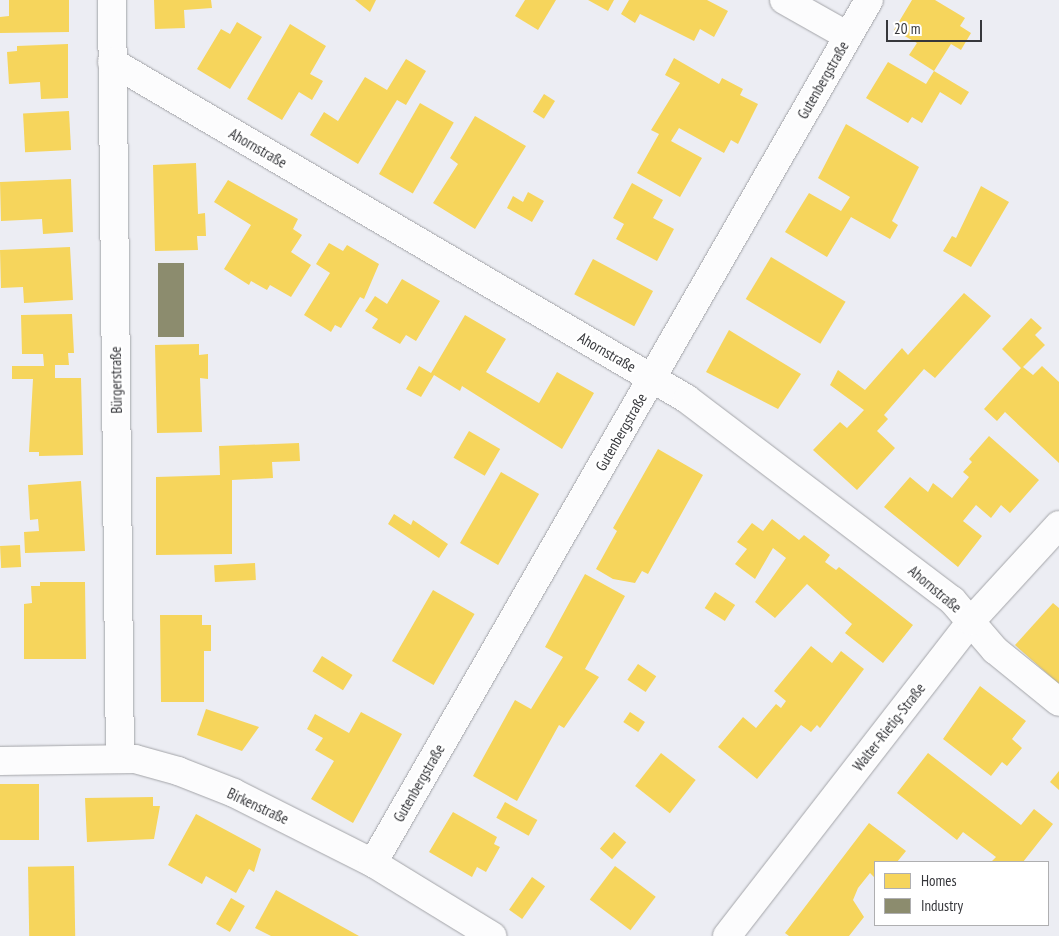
<!DOCTYPE html>
<meta charset="utf-8">
<style>
body{margin:0}
#map{position:relative;width:1059px;height:936px;overflow:hidden;background:#ecedf3;font-family:"PT Sans Narrow",sans-serif}
div>[style]{position:absolute}
.homes>*{inset:0;background:#f6d55c;transform-origin:0 0}
.industry>*{inset:0;background:#8c8c6e;transform-origin:0 0}
.roads{filter:drop-shadow(0 0 1px #a3a4a8) drop-shadow(0 0 1px #a3a4a8)}
.street>*{height:28px;margin:-14px;padding:0 14px;transform-origin:14px;border-radius:14px;background:#fcfcfd}
span{translate:-50% -50%;white-space:nowrap;text-align:center;line-height:1.15;-webkit-text-stroke:5px #fff;paint-order:stroke}
.street-label{font-size:15px;color:#36373b}
.legend{position:absolute;left:874px;top:861px;width:175px;height:65px;box-sizing:border-box;background:#fff;border:1px solid #afafb1;margin:0;padding:6px 9px;list-style:none;font-size:15px;color:#36373b}
.legend li{display:flex;align-items:center;gap:10px;height:25px}
.legend b{width:25px;border:1px solid #afafb1}
.scale{position:absolute;left:886px;top:20px;width:96px;height:22px;box-sizing:border-box;border:2px solid #36373b;border-top:0;padding-left:6px;font-size:15px;line-height:18px;white-space:nowrap;color:#36373b;-webkit-text-stroke:4px #fff;paint-order:stroke}
</style>
<div id="map">
<div class="homes">
<div style="clip-path:polygon(9px 0,69px 0,69px 32px,0 33px,0 17px,9px 16px)"></div>
<div style="clip-path:polygon(154px 0,211px 0,212px 8px,184px 10px,185px 28px,155px 29px)"></div>
<div style="clip-path:polygon(355px 0,376px 0,370px 12px)"></div>
<div style="clip-path:polygon(525px 0,556px 0,538px 30px,515px 16px)"></div>
<div style="clip-path:polygon(588px 0,614px 0,608px 11px)"></div>
<div style="clip-path:polygon(629px 0,707px 0,728px 11px,714px 37px,700px 29px,694px 41px,640px 14px,635px 23px,621px 14px)"></div>
<div style="clip-path:polygon(912px 0,935px 0,965px 18px,960px 26px,971px 33px,961px 50px,951px 44px,934px 71px,969px 92px,961px 105px,940px 92px,922px 123px,912px 117px,908px 123px,866px 98px,888px 62px,926px 84px,934px 71px,909px 55px,917px 43px,894px 30px)"></div>
<div style="clip-path:polygon(237px 22px,262px 37px,230px 89px,197px 69px,221px 29px,230px 34px)"></div>
<div style="clip-path:polygon(290px 24px,326px 46px,310px 74px,323px 81px,312px 100px,299px 92px,282px 120px,247px 99px)"></div>
<div style="clip-path:polygon(68px 44px,68px 98px,41px 99px,40px 82px,9px 84px,7px 52px,17px 51px,17px 46px)"></div>
<div style="clip-path:polygon(674px 58px,719px 84px,722px 78px,743px 89px,740px 95px,758px 104px,738px 144px,731px 140px,724px 153px,679px 128px,671px 141px,702px 158px,680px 197px,637px 173px,659px 134px,651px 130px,680px 83px,665px 75px)"></div>
<div style="clip-path:polygon(406px 59px,426px 71px,406px 105px,397px 100px,358px 164px,310px 135px,324px 112px,338px 121px,365px 77px,387px 90px)"></div>
<div style="left:544px;top:94px;width:13px;height:21px;rotate:32deg"></div>
<div style="left:420px;top:103px;width:39px;height:82px;rotate:30deg"></div>
<div style="left:69px;top:111px;width:39px;height:46px;rotate:87deg"></div>
<div style="clip-path:polygon(475px 116px,526px 146px,475px 229px,433px 203px,458px 164px,450px 158px)"></div>
<div style="clip-path:polygon(846px 124px,919px 167px,892px 221px,898px 225px,890px 239px,851px 217px,827px 257px,785px 232px,809px 193px,841px 211px,850px 197px,818px 178px)"></div>
<div style="clip-path:polygon(196px 163px,198px 214px,205px 213px,206px 236px,197px 236px,198px 250px,155px 251px,153px 165px)"></div>
<div style="clip-path:polygon(71px 179px,73px 232px,43px 234px,42px 219px,1px 221px,0 182px)"></div>
<div style="clip-path:polygon(228px 180px,298px 219px,293px 229px,302px 235px,291px 252px,311px 265px,291px 297px,270px 285px,267px 290px,251px 281px,249px 285px,224px 269px,251px 225px,214px 202px)"></div>
<div style="clip-path:polygon(632px 183px,663px 200px,653px 218px,674px 229px,657px 261px,616px 239px,624px 224px,613px 218px)"></div>
<div style="clip-path:polygon(981px 186px,1009px 202px,971px 267px,943px 251px,952px 236px,956px 238px)"></div>
<div style="clip-path:polygon(528px 192px,544px 201px,532px 222px,507px 208px,513px 196px,523px 202px)"></div>
<div style="clip-path:polygon(329px 243px,343px 251px,347px 245px,379px 264px,364px 299px,360px 297px,341px 328px,335px 325px,331px 332px,304px 315px,330px 273px,316px 264px)"></div>
<div style="clip-path:polygon(70px 247px,73px 300px,24px 303px,23px 287px,1px 288px,0 250px)"></div>
<div style="left:771px;top:257px;width:87px;height:49px;rotate:31deg"></div>
<div style="left:593px;top:259px;width:68px;height:40px;rotate:28deg"></div>
<div style="clip-path:polygon(402px 279px,440px 301px,416px 341px,406px 335px,400px 344px,372px 328px,378px 319px,365px 311px,375px 296px,387px 304px)"></div>
<div style="clip-path:polygon(964px 293px,991px 316px,935px 378px,924px 369px,884px 415px,888px 419px,877px 431px,895px 448px,857px 490px,813px 450px,840px 422px,847px 428px,864px 410px,830px 385px,838px 370px,865px 390px,902px 348px,908px 355px)"></div>
<div style="clip-path:polygon(72px 314px,74px 353px,68px 353px,69px 365px,55px 365px,55px 378px,81px 378px,83px 455px,39px 456px,39px 452px,29px 452px,33px 379px,12px 379px,12px 366px,44px 366px,43px 354px,22px 354px,21px 315px)"></div>
<div style="clip-path:polygon(465px 315px,506px 339px,486px 372px,539px 403px,557px 372px,594px 393px,562px 449px,462px 386px,460px 391px,434px 375px,421px 397px,406px 389px,419px 366px,431px 373px)"></div>
<div style="clip-path:polygon(1031px 318px,1042px 328px,1035px 335px,1045px 345px,1023px 367px,1033px 375px,1042px 366px,1059px 382px,1059px 463px,1005px 412px,997px 421px,984px 409px,1021px 368px,1002px 349px)"></div>
<div style="clip-path:polygon(729px 330px,801px 374px,778px 409px,706px 372px)"></div>
<div style="clip-path:polygon(199px 344px,199px 355px,208px 354px,208px 379px,200px 378px,202px 432px,157px 433px,155px 345px)"></div>
<div style="left:469px;top:431px;width:36px;height:31px;rotate:30deg"></div>
<div style="clip-path:polygon(989px 436px,1039px 480px,1010px 513px,1001px 505px,991px 518px,976px 505px,963px 521px,982px 536px,958px 567px,884px 507px,910px 477px,928px 492px,933px 483px,952px 498px,969px 477px,963px 472px,972px 462px,969px 459px)"></div>
<div style="clip-path:polygon(299px 443px,300px 461px,272px 462px,273px 478px,232px 480px,232px 554px,156px 555px,156px 477px,220px 475px,219px 446px)"></div>
<div style="clip-path:polygon(658px 449px,703px 475px,648px 574px,642px 571px,635px 583px,613px 579px,596px 569px,617px 531px,613px 528px)"></div>
<div style="left:501px;top:472px;width:44px;height:82px;rotate:30deg"></div>
<div style="clip-path:polygon(81px 481px,85px 551px,25px 553px,24px 532px,39px 531px,38px 519px,30px 520px,28px 485px)"></div>
<div style="clip-path:polygon(394px 514px,411px 525px,413px 520px,448px 544px,439px 558px,388px 524px)"></div>
<div style="clip-path:polygon(772px 519px,799px 540px,804px 535px,830px 555px,825px 562px,836px 570px,839px 567px,913px 625px,883px 663px,845px 633px,852px 624px,807px 584px,775px 618px,755px 602px,786px 558px,773px 548px,755px 579px,735px 564px,747px 549px,737px 542px,752px 523px,763px 531px)"></div>
<div style="left:20px;top:545px;width:22px;height:20px;rotate:87deg"></div>
<div style="left:255px;top:563px;width:17px;height:41px;rotate:87deg"></div>
<div style="clip-path:polygon(585px 574px,625px 596px,585px 669px,599px 677px,564px 728px,559px 725px,517px 801px,473px 776px,515px 700px,531px 709px,563px 657px,545px 647px)"></div>
<div style="clip-path:polygon(40px 582px,85px 582px,86px 659px,24px 659px,24px 604px,32px 603px,31px 586px,40px 586px)"></div>
<div style="left:433px;top:590px;width:48px;height:82px;rotate:30deg"></div>
<div style="left:715px;top:592px;width:24px;height:19px;rotate:33deg"></div>
<div style="clip-path:polygon(1053px 603px,1059px 608px,1059px 684px,1015px 645px)"></div>
<div style="clip-path:polygon(160px 615px,202px 615px,202px 625px,211px 625px,211px 651px,204px 651px,204px 702px,161px 702px)"></div>
<div style="clip-path:polygon(811px 646px,832px 663px,841px 651px,864px 669px,820px 728px,817px 725px,811px 732px,801px 725px,757px 779px,718px 747px,743px 717px,756px 728px,776px 704px,781px 708px,786px 701px,774px 691px)"></div>
<div style="left:322px;top:656px;width:36px;height:18px;rotate:32deg"></div>
<div style="left:638px;top:664px;width:22px;height:19px;rotate:34deg"></div>
<div style="clip-path:polygon(980px 686px,1026px 721px,1012px 739px,1022px 748px,1007px 766px,1002px 762px,991px 776px,943px 739px)"></div>
<div style="clip-path:polygon(206px 709px,259px 727px,242px 751px,197px 735px)"></div>
<div style="clip-path:polygon(361px 712px,402px 734px,353px 823px,311px 799px,334px 761px,315px 750px,323px 738px,307px 729px,315px 714px,349px 733px)"></div>
<div style="left:630px;top:712px;width:18px;height:12px;rotate:34deg"></div>
<div style="left:661px;top:753px;width:44px;height:42px;rotate:38deg"></div>
<div style="clip-path:polygon(928px 753px,1021px 825px,1034px 809px,1053px 824px,1023px 862px,991px 862px,996px 857px,963px 832px,957px 840px,897px 793px)"></div>
<div style="clip-path:polygon(1059px 771px,1059px 790px,1050px 782px)"></div>
<div style="left:39px;top:784px;width:56px;height:39px;rotate:90deg"></div>
<div style="clip-path:polygon(153px 797px,153px 806px,160px 806px,154px 839px,87px 842px,85px 798px)"></div>
<div style="left:505px;top:802px;width:37px;height:18px;rotate:29deg"></div>
<div style="clip-path:polygon(453px 812px,497px 837px,494px 844px,500px 847px,486px 872px,477px 867px,472px 877px,429px 852px)"></div>
<div style="clip-path:polygon(196px 814px,261px 849px,254px 872px,249px 869px,236px 893px,206px 876px,202px 884px,168px 865px)"></div>
<div style="clip-path:polygon(869px 823px,906px 851px,897px 862px,875px 862px,875px 878px,870px 873px,858px 888px,853px 900px,864px 917px,849px 936px,789px 936px,785px 933px)"></div>
<div style="left:614px;top:832px;width:16px;height:22px;rotate:40deg"></div>
<div style="left:74px;top:866px;width:70px;height:46px;rotate:89deg"></div>
<div style="left:615px;top:866px;width:51px;height:42px;rotate:37deg"></div>
<div style="left:532px;top:877px;width:16px;height:40px;rotate:35deg"></div>
<div style="clip-path:polygon(276px 890px,359px 936px,271px 936px,255px 928px)"></div>
<div style="left:231px;top:898px;width:16px;height:30px;rotate:30deg"></div>
</div>
<div class="industry">
<div style="left:158px;top:263px;width:26px;height:74px"></div>
</div>
<div class="roads">
<div class="street">
<div style="left:112px;top:0;width:759px;rotate:89.4deg"></div>
<div style="left:784px;top:0;width:73px;rotate:29.4deg"></div>
<div style="left:112px;top:62px;width:666px;rotate:30.37deg"></div>
<div style="left:687px;top:399px;width:333px;rotate:37.2deg"></div>
<div style="left:952px;top:600px;width:66px;rotate:49.3deg"></div>
<div style="left:995px;top:650px;width:82px;rotate:39.1deg"></div>
<div style="left:0;top:761px;width:135px;rotate:-0.8deg"></div>
<div style="left:135px;top:759px;width:45px;rotate:15.6deg"></div>
<div style="left:178px;top:771px;width:60px;rotate:21.4deg"></div>
<div style="left:234px;top:793px;width:156px;rotate:26.7deg"></div>
<div style="left:373px;top:863px;width:140px;rotate:31.5deg"></div>
<div style="left:373px;top:863px;width:995px;rotate:-60.11deg"></div>
<div style="left:727px;top:936px;width:398px;rotate:-52.2deg"></div>
<div style="left:971px;top:621px;width:130px;rotate:-47.5deg"></div>
</div>
</div>
<div class="street-label">
<span style="left:823px;top:80px;rotate:-60deg">Gutenbergstraße</span>
<span style="left:258px;top:148px;rotate:30deg">Ahornstraße</span>
<span style="left:607px;top:352px;rotate:30deg">Ahornstraße</span>
<span style="left:116px;top:380px;rotate:-91deg">Bürgerstraße</span>
<span style="left:621px;top:432px;rotate:-60deg">Gutenbergstraße</span>
<span style="left:935px;top:589px;rotate:40deg">Ahornstraße</span>
<span style="left:889px;top:727px;rotate:-52deg">Walter-Rietig-Straße</span>
<span style="left:419px;top:783px;rotate:-60deg">Gutenbergstraße</span>
<span style="left:258px;top:806px;rotate:25deg">Birkenstraße</span>
</div>
<ul class="legend">
<li><b style="height:14px;background:#f6d55c"></b>Homes</li>
<li><b style="height:14px;background:#8c8c6e"></b>Industry</li>
</ul>
<div class="scale">20 m</div>
</div>
